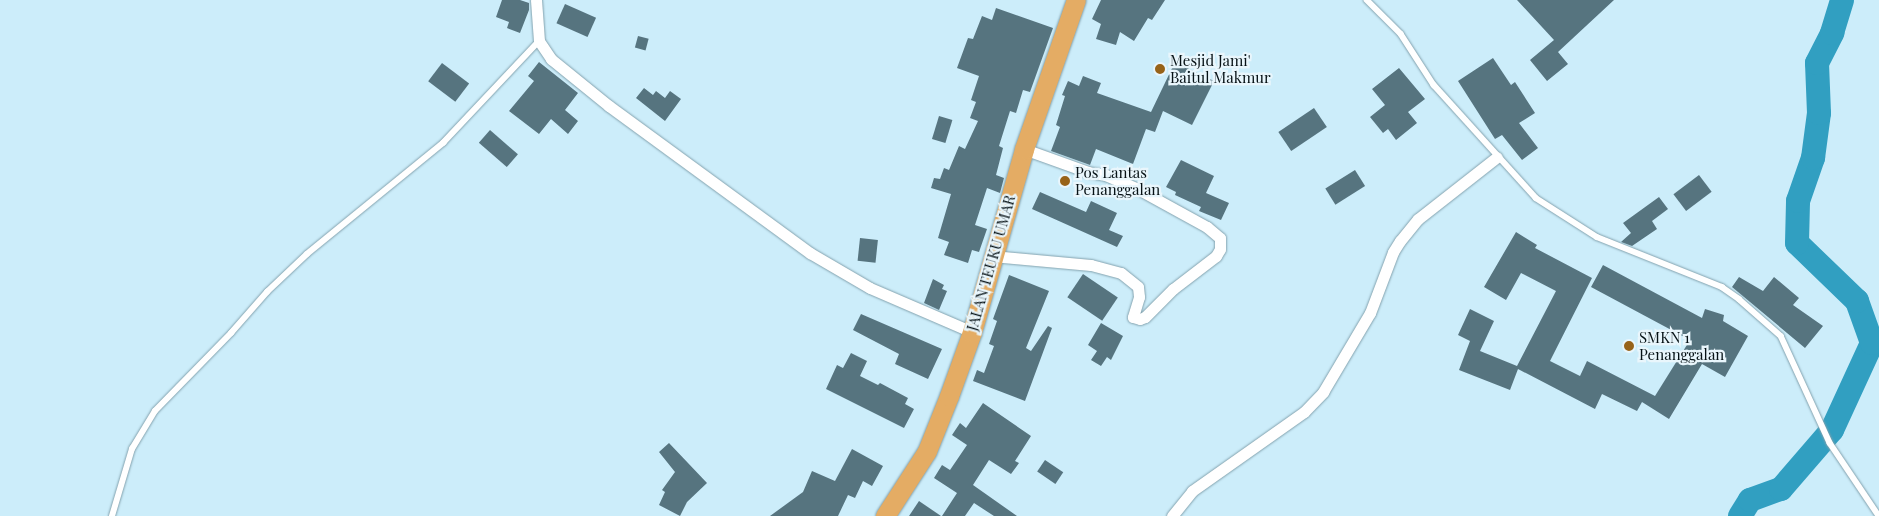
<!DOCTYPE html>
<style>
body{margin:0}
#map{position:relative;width:1879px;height:516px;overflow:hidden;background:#ccedfa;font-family:"Playfair Display",serif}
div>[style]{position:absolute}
.river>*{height:24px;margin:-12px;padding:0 12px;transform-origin:12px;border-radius:12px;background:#319fc1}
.building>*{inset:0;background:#56747f;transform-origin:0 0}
.roads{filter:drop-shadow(0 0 1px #83a2ae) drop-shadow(0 0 1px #83a2ae)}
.service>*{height:5.5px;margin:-2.75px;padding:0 2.75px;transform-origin:2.75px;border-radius:2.75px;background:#fff}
.minor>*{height:11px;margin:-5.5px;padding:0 5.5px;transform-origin:5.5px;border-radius:5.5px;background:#fff}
.trunk>*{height:19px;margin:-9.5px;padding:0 9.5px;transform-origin:9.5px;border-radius:9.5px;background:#e4ac64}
.dots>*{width:14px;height:14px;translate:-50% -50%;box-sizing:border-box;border:2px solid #e9f6fc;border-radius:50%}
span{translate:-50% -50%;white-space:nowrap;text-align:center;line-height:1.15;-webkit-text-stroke:4.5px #e9f6fc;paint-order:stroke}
.poi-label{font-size:15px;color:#061115}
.left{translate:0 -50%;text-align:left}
.street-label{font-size:15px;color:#061115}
</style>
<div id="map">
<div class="river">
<div style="left:1740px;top:516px;width:19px;rotate:-58deg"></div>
<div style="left:1750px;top:500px;width:33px;rotate:-20deg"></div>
<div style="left:1781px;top:489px;width:78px;rotate:-49.2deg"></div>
<div style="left:1832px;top:430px;width:96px;rotate:-65.3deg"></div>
<div style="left:1872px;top:343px;width:45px;rotate:-109.7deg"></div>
<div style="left:1857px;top:301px;width:83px;rotate:-136deg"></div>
<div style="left:1797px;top:243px;width:42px;rotate:-88.6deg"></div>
<div style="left:1798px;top:201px;width:46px;rotate:-70.8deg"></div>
<div style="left:1813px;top:158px;width:45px;rotate:-82.4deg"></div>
<div style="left:1819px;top:113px;width:50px;rotate:-92.3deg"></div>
<div style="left:1817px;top:63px;width:34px;rotate:-63deg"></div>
<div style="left:1832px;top:33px;width:34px;rotate:-73deg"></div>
</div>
<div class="building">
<div style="clip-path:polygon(502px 0,520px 0,529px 3px,529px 10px,520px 33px,507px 28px,509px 22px,496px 17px)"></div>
<div style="clip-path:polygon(1101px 0,1165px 0,1152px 20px,1148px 18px,1134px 41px,1120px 32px,1116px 45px,1096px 39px,1101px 24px,1092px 19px)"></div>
<div style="clip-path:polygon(1517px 0,1614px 0,1558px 52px,1568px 64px,1547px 81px,1530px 60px,1554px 40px)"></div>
<div style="left:565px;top:4px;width:34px;height:21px;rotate:24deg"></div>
<div style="clip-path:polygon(996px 8px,1053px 28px,1030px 92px,1023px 90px,1016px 113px,1010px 111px,999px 146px,1003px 148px,996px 175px,1004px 178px,1000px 193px,987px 188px,975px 225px,987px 229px,979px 252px,972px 250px,968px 263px,944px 255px,949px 242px,938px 238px,951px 194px,931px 188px,934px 178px,940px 179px,944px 168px,949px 170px,959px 146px,965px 149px,978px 121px,970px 118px,976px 102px,971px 100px,979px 76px,957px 68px,968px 38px,973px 39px,982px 16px,992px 20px)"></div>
<div style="left:638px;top:36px;width:11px;height:12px;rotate:15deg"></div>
<div style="clip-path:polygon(1493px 58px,1511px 85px,1515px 82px,1535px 113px,1519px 123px,1538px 148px,1522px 160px,1502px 135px,1495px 139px,1458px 81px)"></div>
<div style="clip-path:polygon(539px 62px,578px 93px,565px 110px,578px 121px,568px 134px,551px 119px,539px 134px,509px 111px,534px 81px,528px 76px)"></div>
<div style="clip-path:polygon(1175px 62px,1214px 81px,1192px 125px,1163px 111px,1155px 132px,1146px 129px,1133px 164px,1096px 149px,1090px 165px,1051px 151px,1060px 127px,1056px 125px,1065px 96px,1062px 95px,1068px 81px,1079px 86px,1083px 76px,1101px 83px,1097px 93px,1151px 112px)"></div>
<div style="left:442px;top:63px;width:34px;height:23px;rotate:37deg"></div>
<div style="clip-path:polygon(1399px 68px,1425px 99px,1408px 112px,1417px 123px,1396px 140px,1388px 129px,1383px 133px,1370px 117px,1385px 105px,1372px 89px)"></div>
<div style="clip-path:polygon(644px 88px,653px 95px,656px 91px,665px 98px,670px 91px,681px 99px,665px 121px,636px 98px)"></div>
<div style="left:1314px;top:108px;width:23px;height:43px;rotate:56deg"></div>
<div style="left:939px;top:116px;width:14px;height:24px;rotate:17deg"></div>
<div style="left:490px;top:130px;width:37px;height:17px;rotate:41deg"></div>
<div style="clip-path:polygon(1181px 160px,1214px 176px,1206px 193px,1229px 203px,1221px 220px,1199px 211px,1201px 207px,1175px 195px,1176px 192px,1166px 187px)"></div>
<div style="left:1355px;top:170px;width:19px;height:35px;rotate:58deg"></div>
<div style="left:1699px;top:175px;width:21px;height:32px;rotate:53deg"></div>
<div style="clip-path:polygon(1040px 192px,1086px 212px,1091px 201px,1117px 213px,1109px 230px,1123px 236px,1117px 247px,1032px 209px)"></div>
<div style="clip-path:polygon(1659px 197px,1668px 209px,1652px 221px,1657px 229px,1632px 246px,1621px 242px,1631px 233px,1623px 223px)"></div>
<div style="clip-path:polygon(1516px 232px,1537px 245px,1535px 248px,1592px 278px,1550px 361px,1580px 376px,1587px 361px,1655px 396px,1690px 340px,1591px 287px,1603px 265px,1702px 318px,1705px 309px,1724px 315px,1723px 321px,1748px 336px,1725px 377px,1702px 364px,1669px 419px,1642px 402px,1637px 411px,1602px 394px,1595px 409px,1518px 369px,1510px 390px,1459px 370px,1470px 341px,1458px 335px,1470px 309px,1494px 321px,1480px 351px,1517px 366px,1556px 291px,1521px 273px,1506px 300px,1484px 287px)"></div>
<div style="left:860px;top:238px;width:18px;height:23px;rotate:6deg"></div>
<div style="left:1083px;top:274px;width:42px;height:28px;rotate:34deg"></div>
<div style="clip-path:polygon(1009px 275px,1049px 291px,1026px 348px,1031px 351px,1048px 326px,1052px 328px,1025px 401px,973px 381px,977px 370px,984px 373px,994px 346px,989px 344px,997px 321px,993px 319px)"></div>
<div style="clip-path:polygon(1739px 277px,1763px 291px,1774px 277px,1799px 298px,1793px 305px,1823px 326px,1805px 348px,1732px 287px)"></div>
<div style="clip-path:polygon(933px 279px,944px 285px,942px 289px,947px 291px,939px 310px,924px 303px)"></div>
<div style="clip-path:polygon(861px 314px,942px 349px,928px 379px,895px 364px,899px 354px,853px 330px)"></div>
<div style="clip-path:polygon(1101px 323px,1123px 336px,1111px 360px,1107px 357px,1101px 366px,1091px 360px,1097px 351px,1088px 345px)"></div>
<div style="clip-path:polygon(851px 353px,867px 361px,860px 376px,878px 385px,880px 383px,908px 398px,905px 404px,914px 409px,904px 428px,826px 389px,837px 365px,843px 368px)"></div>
<div style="clip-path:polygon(983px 403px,1031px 436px,1015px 461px,1019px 463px,1011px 474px,989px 460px,973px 485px,1017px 516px,994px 516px,974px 503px,965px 516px,942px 516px,957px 493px,934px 478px,942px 465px,950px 470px,967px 445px,952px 435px,960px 423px,966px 428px)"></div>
<div style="clip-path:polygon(669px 443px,707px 483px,687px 502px,680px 516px,659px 505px,665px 492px,662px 490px,675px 472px,659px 452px)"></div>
<div style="clip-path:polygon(852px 449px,883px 466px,872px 486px,863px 481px,855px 498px,848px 495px,838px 516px,770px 516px,803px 492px,812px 471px,835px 481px)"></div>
<div style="left:1045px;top:460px;width:22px;height:14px;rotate:34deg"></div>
<div style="clip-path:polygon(919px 501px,941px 516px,909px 516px)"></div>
</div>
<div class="roads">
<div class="service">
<div style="left:1367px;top:0;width:48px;rotate:45deg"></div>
<div style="left:1401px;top:34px;width:61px;rotate:57.1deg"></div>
<div style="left:1434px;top:85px;width:152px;rotate:47.9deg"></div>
<div style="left:1536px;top:198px;width:72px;rotate:32.6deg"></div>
<div style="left:1597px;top:237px;width:135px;rotate:21.8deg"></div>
<div style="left:1722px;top:287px;width:21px;rotate:35deg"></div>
<div style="left:1739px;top:299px;width:56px;rotate:41.4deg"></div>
<div style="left:1781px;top:336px;width:118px;rotate:65.4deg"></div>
<div style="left:1830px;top:443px;width:88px;rotate:56.1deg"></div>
<div style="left:112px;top:516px;width:70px;rotate:-73.4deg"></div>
<div style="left:132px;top:449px;width:44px;rotate:-58.8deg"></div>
<div style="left:155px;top:411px;width:109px;rotate:-45.7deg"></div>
<div style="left:231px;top:333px;width:55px;rotate:-48.7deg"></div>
<div style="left:267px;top:292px;width:55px;rotate:-43.5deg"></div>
<div style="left:307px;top:254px;width:176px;rotate:-39.2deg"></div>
<div style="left:443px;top:143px;width:140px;rotate:-46.7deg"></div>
</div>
<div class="minor">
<div style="left:536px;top:0;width:41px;rotate:85.8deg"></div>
<div style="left:539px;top:41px;width:22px;rotate:56deg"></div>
<div style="left:551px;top:59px;width:75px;rotate:39deg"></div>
<div style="left:609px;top:106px;width:249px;rotate:36.2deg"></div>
<div style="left:810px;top:253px;width:69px;rotate:30.3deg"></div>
<div style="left:870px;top:288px;width:111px;rotate:23.3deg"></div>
<div style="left:992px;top:256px;width:99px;rotate:5.2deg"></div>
<div style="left:1091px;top:265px;width:31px;rotate:15deg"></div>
<div style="left:1121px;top:273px;width:22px;rotate:39deg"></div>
<div style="left:1138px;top:287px;width:10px;rotate:84deg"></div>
<div style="left:1139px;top:297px;width:21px;rotate:107deg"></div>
<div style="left:1133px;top:317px;width:7px;rotate:16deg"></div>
<div style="left:1140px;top:319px;width:5px;rotate:-22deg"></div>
<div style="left:1145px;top:317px;width:40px;rotate:-45deg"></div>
<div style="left:1173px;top:289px;width:54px;rotate:-37.5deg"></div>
<div style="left:1216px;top:256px;width:8px;rotate:-60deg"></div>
<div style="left:1220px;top:249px;width:11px;rotate:-90deg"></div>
<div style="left:1220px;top:238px;width:17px;rotate:-140deg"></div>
<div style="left:1207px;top:227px;width:81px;rotate:-151.2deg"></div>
<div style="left:1136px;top:188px;width:33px;rotate:-157deg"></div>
<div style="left:1106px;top:175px;width:18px;rotate:-171deg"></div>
<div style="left:1088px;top:172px;width:68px;rotate:-160.2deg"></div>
<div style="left:1172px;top:516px;width:32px;rotate:-51deg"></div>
<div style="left:1192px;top:491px;width:137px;rotate:-35.2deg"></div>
<div style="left:1304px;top:412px;width:28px;rotate:-46deg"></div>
<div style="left:1323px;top:392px;width:92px;rotate:-59.3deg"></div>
<div style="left:1370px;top:313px;width:65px;rotate:-69.3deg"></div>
<div style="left:1393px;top:252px;width:13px;rotate:-58deg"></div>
<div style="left:1400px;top:241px;width:28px;rotate:-51deg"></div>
<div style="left:1418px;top:219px;width:100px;rotate:-38.1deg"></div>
</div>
<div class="trunk">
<div style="left:885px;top:516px;width:77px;rotate:-57.1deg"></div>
<div style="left:927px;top:451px;width:59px;rotate:-68.2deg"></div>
<div style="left:949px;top:396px;width:68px;rotate:-70.2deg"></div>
<div style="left:972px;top:332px;width:190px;rotate:-74.1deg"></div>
<div style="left:1024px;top:149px;width:158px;rotate:-70.8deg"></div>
</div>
</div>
<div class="dots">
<div style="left:1160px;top:69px;background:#976319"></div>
<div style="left:1065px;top:181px;background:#976319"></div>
<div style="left:1629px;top:346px;background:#976319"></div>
</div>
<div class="poi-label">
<span class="left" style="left:1170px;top:69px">Mesjid Jami'<br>Baitul Makmur</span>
<span class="left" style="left:1075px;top:181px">Pos Lantas<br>Penanggalan</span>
<span class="left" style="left:1639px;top:346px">SMKN 1<br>Penanggalan</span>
</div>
<div class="street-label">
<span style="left:991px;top:263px;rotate:-74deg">JALAN TEUKU UMAR</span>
</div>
</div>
